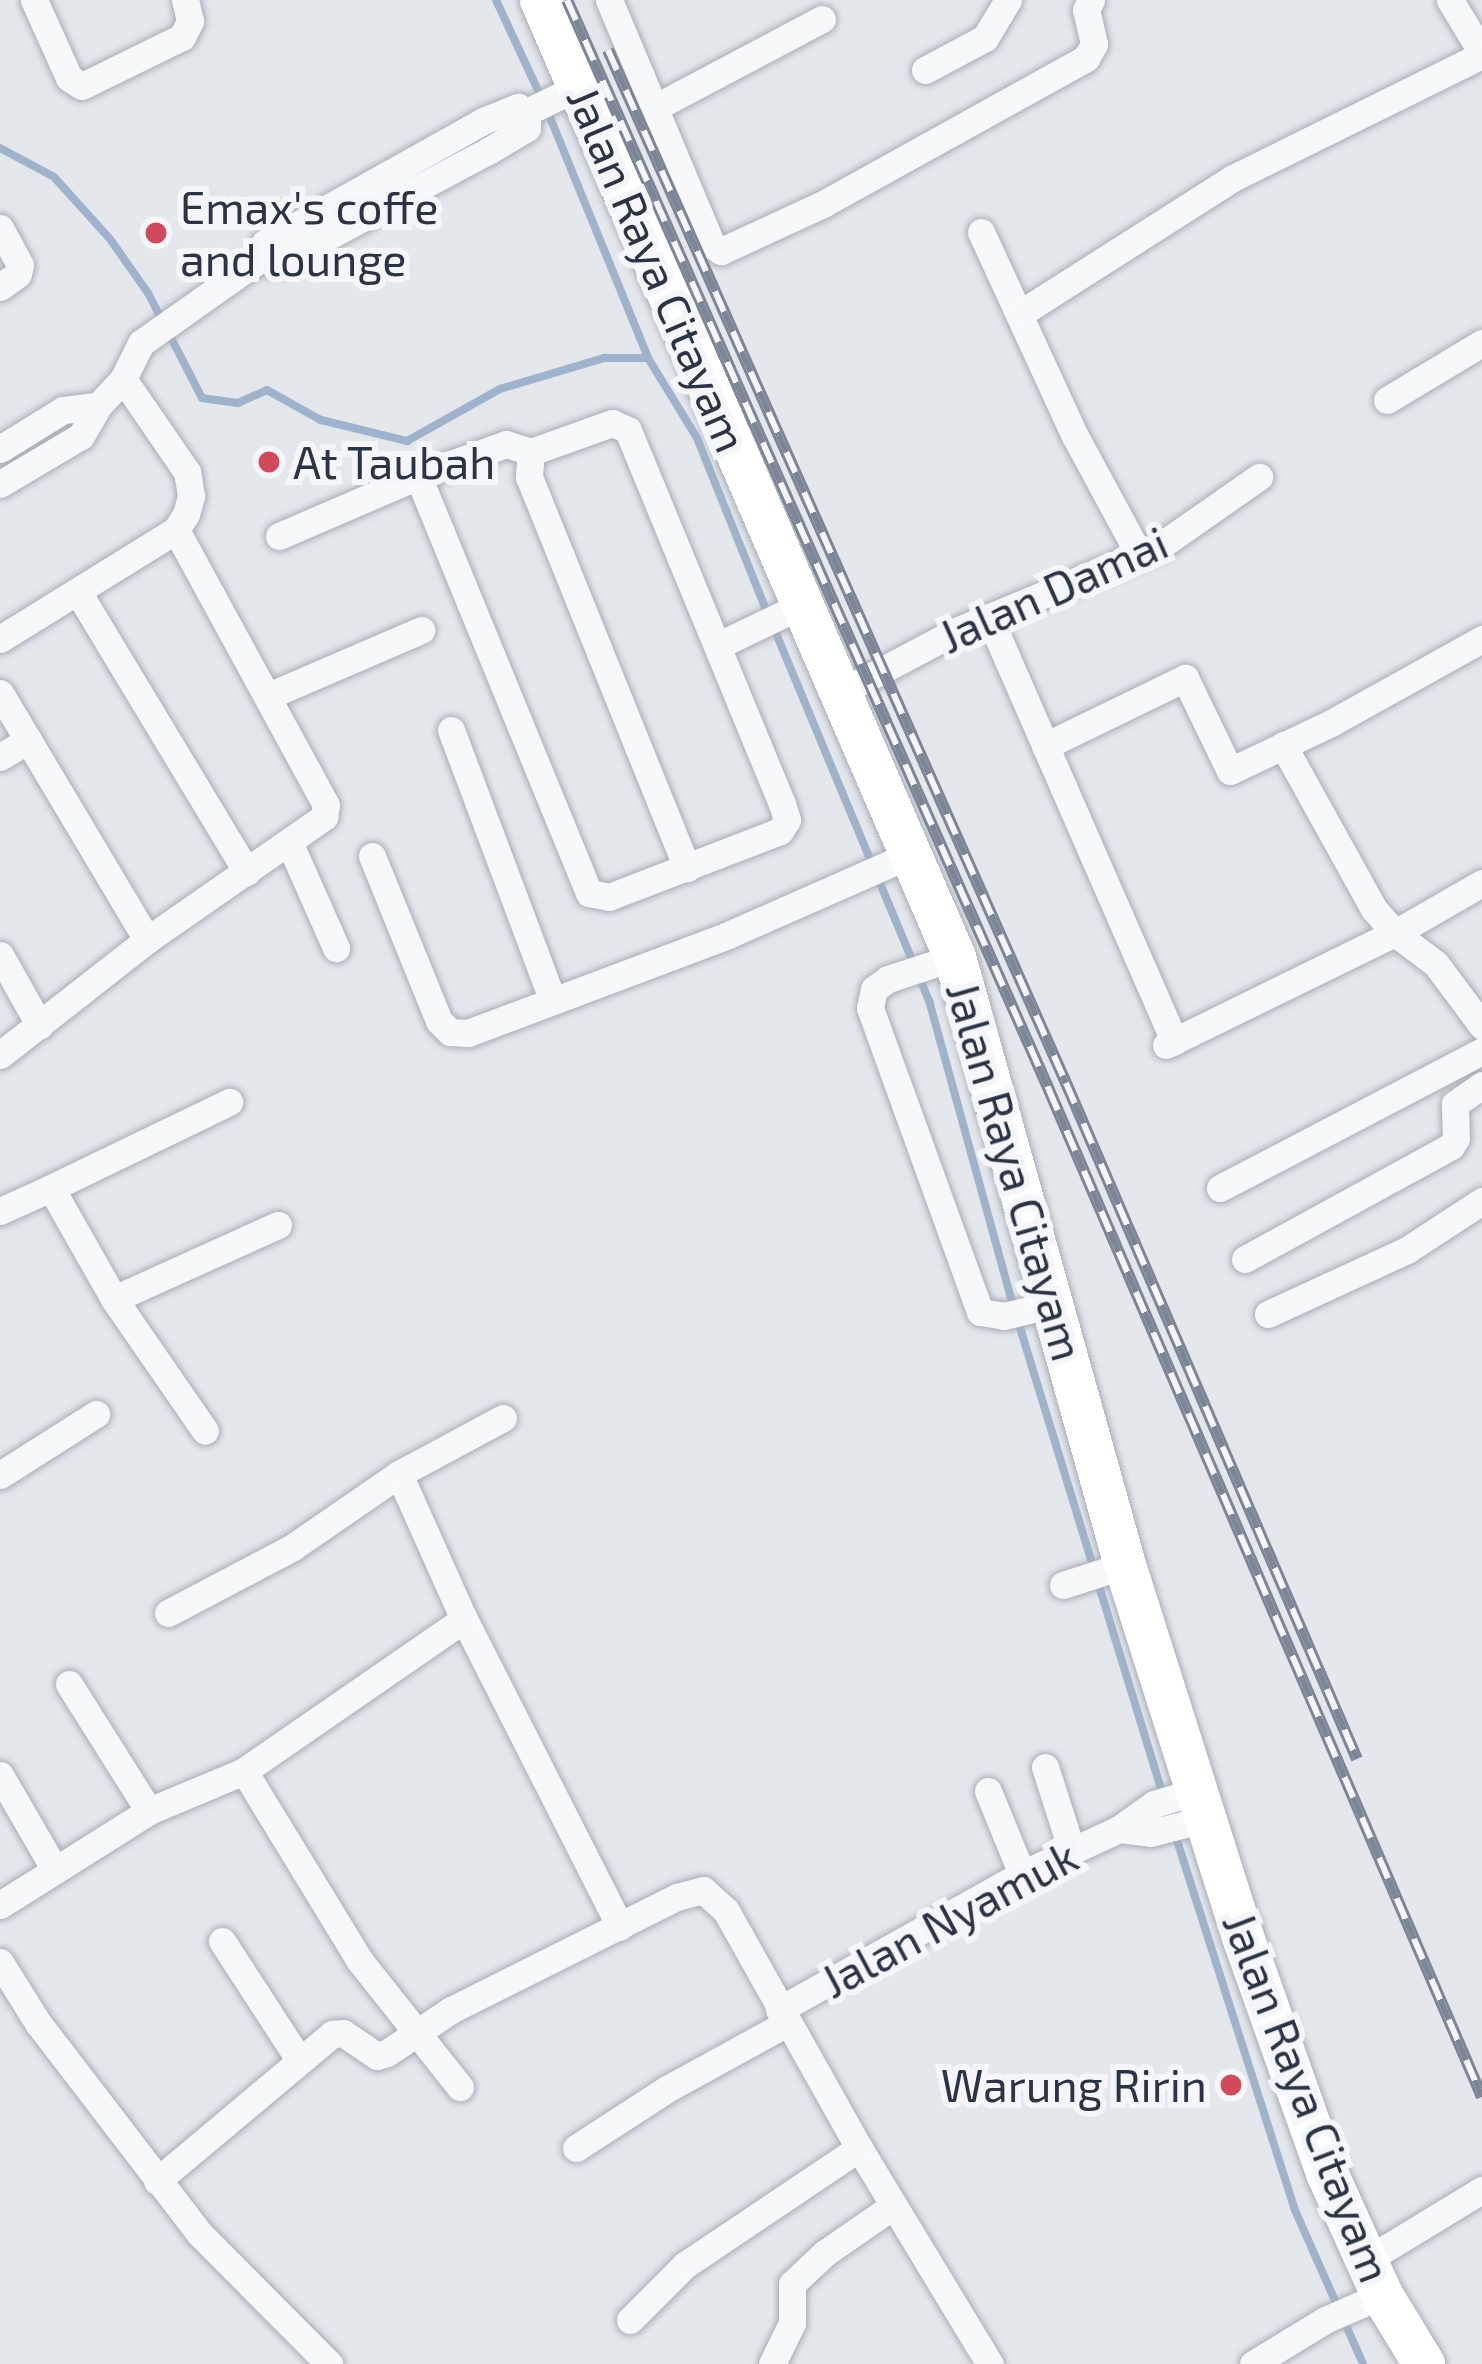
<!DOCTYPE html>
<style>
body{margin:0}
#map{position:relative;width:1482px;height:2364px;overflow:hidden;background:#e4e7ec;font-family:"Exo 2",sans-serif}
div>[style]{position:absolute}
.stream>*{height:8px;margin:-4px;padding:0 4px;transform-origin:4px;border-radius:4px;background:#9fb4cc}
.roads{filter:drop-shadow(0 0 3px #a9aeb7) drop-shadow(0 0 3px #a9aeb7)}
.street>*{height:27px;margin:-13.5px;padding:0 13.5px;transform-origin:13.5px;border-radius:13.5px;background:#f7f8fa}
.primary>*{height:42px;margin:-21px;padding:0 21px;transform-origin:21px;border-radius:21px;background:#fff}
.rail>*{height:12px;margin-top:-6px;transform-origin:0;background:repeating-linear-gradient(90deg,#f4f6f9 0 22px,#7d8696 0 44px);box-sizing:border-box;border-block:3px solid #7d8696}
.dots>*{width:33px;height:33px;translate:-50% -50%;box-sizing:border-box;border:6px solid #f4f6f9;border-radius:50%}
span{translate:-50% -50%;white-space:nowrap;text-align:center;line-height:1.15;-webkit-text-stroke:12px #f4f6f9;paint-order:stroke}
.poi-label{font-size:45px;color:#2b3445}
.left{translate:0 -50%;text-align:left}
.right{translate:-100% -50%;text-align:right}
.street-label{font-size:45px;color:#2b3445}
</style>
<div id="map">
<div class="stream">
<div style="left:496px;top:0;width:107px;rotate:65.1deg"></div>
<div style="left:547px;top:110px;width:268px;rotate:67.8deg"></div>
<div style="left:648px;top:358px;width:94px;rotate:58.5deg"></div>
<div style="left:697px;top:438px;width:188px;rotate:68.1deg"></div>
<div style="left:0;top:148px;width:61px;rotate:28.2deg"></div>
<div style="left:54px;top:177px;width:84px;rotate:47.9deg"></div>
<div style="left:110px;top:239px;width:66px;rotate:54.9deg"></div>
<div style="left:148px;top:293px;width:118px;rotate:62.8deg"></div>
<div style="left:202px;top:398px;width:36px;rotate:8deg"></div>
<div style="left:238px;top:403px;width:32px;rotate:-24deg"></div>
<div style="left:267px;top:390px;width:62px;rotate:29.1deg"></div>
<div style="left:321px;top:420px;width:89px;rotate:13.7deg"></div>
<div style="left:407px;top:441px;width:107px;rotate:-29.2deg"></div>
<div style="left:500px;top:389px;width:109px;rotate:-16.6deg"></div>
<div style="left:604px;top:358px;width:44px"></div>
<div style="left:773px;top:626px;width:409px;rotate:67.4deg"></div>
<div style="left:930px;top:1004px;width:313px;rotate:74.6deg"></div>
<div style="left:1018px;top:1321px;width:495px;rotate:73deg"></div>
<div style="left:1174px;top:1831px;width:396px;rotate:72.3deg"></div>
<div style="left:1294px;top:2208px;width:171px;rotate:66.1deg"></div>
</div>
<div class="roads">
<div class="street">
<div style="left:34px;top:0;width:85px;rotate:65.8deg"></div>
<div style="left:69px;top:78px;width:15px;rotate:32deg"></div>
<div style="left:82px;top:86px;width:111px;rotate:-26.1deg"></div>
<div style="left:182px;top:37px;width:18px;rotate:-63deg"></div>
<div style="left:190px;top:21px;width:22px;rotate:-103deg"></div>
<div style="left:609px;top:0;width:266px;rotate:67.2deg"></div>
<div style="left:712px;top:245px;width:11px;rotate:34deg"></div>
<div style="left:721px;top:251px;width:112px;rotate:-24.7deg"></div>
<div style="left:823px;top:204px;width:301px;rotate:-29deg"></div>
<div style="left:1086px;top:58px;width:16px;rotate:-60deg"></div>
<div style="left:1094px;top:44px;width:35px;rotate:-103deg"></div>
<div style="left:1086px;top:10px;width:11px;rotate:-63deg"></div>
<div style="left:1450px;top:0;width:62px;rotate:58.9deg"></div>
<div style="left:925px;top:70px;width:68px;rotate:-28.1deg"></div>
<div style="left:985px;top:38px;width:44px;rotate:-58.8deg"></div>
<div style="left:654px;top:108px;width:190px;rotate:-27.9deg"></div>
<div style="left:0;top:228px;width:42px;rotate:61.6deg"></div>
<div style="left:20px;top:265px;width:9px;rotate:103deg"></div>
<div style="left:18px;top:274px;width:22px;rotate:144deg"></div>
<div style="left:981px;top:232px;width:225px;rotate:65.3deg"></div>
<div style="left:1075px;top:436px;width:136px;rotate:61.6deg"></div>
<div style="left:260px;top:259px;width:18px;rotate:13deg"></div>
<div style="left:278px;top:263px;width:238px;rotate:-28.1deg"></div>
<div style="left:488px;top:151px;width:45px;rotate:-30.5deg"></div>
<div style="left:527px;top:128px;width:16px;rotate:-90deg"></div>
<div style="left:1021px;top:313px;width:251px;rotate:-32.5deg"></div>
<div style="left:1233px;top:178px;width:278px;rotate:-26.3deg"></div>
<div style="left:1387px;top:400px;width:111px;rotate:-31deg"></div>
<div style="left:0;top:449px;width:74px;rotate:-31.8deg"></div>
<div style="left:63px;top:410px;width:35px;rotate:-7deg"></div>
<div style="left:531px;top:452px;width:25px;rotate:95deg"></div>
<div style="left:529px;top:477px;width:422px;rotate:68deg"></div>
<div style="left:0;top:484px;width:94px;rotate:-30.7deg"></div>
<div style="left:81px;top:436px;width:34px;rotate:-60deg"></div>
<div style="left:98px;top:406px;width:37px;rotate:-47deg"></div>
<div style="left:123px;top:379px;width:40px;rotate:-63.4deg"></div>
<div style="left:141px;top:343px;width:146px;rotate:-35.2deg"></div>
<div style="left:260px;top:259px;width:17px;rotate:-73deg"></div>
<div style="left:265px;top:243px;width:250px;rotate:-29.2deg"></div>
<div style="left:483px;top:121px;width:38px;rotate:-22deg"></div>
<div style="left:518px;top:107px;width:10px;rotate:29deg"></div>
<div style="left:527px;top:112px;width:59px;rotate:-26.1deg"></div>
<div style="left:279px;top:536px;width:151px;rotate:-23.3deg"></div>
<div style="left:418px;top:476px;width:451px;rotate:67.7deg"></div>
<div style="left:589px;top:893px;width:20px;rotate:11deg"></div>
<div style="left:609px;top:897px;width:183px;rotate:-21.1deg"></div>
<div style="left:780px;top:831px;width:13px;rotate:-58deg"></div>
<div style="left:787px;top:820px;width:17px;rotate:-107deg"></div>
<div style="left:782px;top:804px;width:404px;rotate:-112.4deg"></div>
<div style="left:628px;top:430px;width:17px;rotate:-156deg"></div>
<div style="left:612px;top:423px;width:86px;rotate:160.3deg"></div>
<div style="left:531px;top:452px;width:26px;rotate:-162deg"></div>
<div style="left:506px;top:444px;width:94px;rotate:160deg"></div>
<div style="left:78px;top:592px;width:327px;rotate:58.9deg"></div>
<div style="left:989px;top:617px;width:463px;rotate:66.4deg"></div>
<div style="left:0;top:639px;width:207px;rotate:-31.8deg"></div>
<div style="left:176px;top:530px;width:19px;rotate:-58deg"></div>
<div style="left:186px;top:514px;width:19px;rotate:-74deg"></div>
<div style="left:191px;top:496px;width:24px;rotate:-99deg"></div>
<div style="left:187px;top:472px;width:113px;rotate:-124.5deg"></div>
<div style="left:719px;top:645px;width:92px;rotate:-25.7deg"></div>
<div style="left:841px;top:692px;width:130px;rotate:-27.9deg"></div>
<div style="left:956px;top:631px;width:221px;rotate:-22.6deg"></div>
<div style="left:1160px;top:546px;width:121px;rotate:-34.9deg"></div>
<div style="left:0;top:693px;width:287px;rotate:59.2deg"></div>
<div style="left:268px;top:696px;width:167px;rotate:-23.3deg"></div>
<div style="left:451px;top:730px;width:287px;rotate:69.4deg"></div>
<div style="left:1283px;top:745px;width:188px;rotate:61deg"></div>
<div style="left:1374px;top:909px;width:32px;rotate:49deg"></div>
<div style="left:1395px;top:933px;width:51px;rotate:37.1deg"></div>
<div style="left:1436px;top:964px;width:77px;rotate:53.4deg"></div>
<div style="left:1045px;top:746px;width:156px;rotate:-25.9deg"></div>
<div style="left:1185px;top:678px;width:103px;rotate:64.2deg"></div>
<div style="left:1230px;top:771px;width:114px;rotate:-25.4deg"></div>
<div style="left:1333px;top:722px;width:171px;rotate:-29.1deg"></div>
<div style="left:0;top:757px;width:33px;rotate:-31deg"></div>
<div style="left:290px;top:844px;width:114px;rotate:66.1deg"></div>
<div style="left:372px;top:856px;width:178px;rotate:67.9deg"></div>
<div style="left:439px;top:1021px;width:16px;rotate:45deg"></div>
<div style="left:450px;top:1032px;width:18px;rotate:3deg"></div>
<div style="left:468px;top:1033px;width:276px;rotate:-20.6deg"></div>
<div style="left:726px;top:936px;width:206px;rotate:-23.8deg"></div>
<div style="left:0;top:955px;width:81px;rotate:60.6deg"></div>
<div style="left:955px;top:957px;width:71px;rotate:161.8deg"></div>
<div style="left:888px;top:979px;width:17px;rotate:144deg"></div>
<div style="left:874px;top:989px;width:19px;rotate:102deg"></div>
<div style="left:870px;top:1008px;width:323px;rotate:70.1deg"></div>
<div style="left:980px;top:1312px;width:24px;rotate:9deg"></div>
<div style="left:1004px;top:1316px;width:51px;rotate:-13.5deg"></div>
<div style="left:1166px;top:1045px;width:255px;rotate:-26.1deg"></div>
<div style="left:1395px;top:933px;width:100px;rotate:-29.9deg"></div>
<div style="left:0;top:1055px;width:187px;rotate:-38deg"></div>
<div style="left:147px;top:940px;width:216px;rotate:-34.8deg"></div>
<div style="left:324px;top:817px;width:12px;rotate:-81deg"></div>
<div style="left:326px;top:805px;width:313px;rotate:-118.6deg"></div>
<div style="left:51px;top:1188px;width:198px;rotate:-25.8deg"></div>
<div style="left:1220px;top:1188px;width:296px;rotate:-27.6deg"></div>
<div style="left:0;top:1211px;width:56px;rotate:-24.3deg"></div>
<div style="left:51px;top:1188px;width:128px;rotate:60.4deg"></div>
<div style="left:114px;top:1299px;width:160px;rotate:55.4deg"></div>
<div style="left:1245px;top:1259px;width:235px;rotate:-28.7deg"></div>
<div style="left:1451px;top:1146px;width:9px;rotate:-58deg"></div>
<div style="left:1456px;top:1138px;width:34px;rotate:-92deg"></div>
<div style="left:1455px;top:1104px;width:33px;rotate:-35deg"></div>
<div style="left:114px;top:1299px;width:180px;rotate:-24.3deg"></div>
<div style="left:1268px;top:1314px;width:153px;rotate:-24.7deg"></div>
<div style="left:1407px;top:1250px;width:90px;rotate:-33.2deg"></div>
<div style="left:399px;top:1474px;width:159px;rotate:65.9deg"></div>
<div style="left:464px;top:1619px;width:345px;rotate:63.1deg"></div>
<div style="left:0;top:1475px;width:114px;rotate:-32.4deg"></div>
<div style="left:1063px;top:1585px;width:65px;rotate:-17.9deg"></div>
<div style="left:168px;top:1613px;width:141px;rotate:-27.8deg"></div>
<div style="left:293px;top:1547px;width:129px;rotate:-34.6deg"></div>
<div style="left:399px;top:1474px;width:118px;rotate:-28.3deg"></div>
<div style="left:69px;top:1684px;width:150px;rotate:57.8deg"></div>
<div style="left:1045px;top:1767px;width:88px;rotate:72.2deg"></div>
<div style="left:244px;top:1771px;width:223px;rotate:58.6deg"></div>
<div style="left:360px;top:1961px;width:161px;rotate:51.6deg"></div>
<div style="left:0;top:1775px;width:108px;rotate:59.9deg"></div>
<div style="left:988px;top:1791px;width:90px;rotate:67.7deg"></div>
<div style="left:1119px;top:1829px;width:32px;rotate:7deg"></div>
<div style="left:1151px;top:1833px;width:59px;rotate:-14.7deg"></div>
<div style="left:0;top:1905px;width:176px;rotate:-32.2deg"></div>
<div style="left:149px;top:1811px;width:103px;rotate:-22.8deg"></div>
<div style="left:244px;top:1771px;width:267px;rotate:-34.6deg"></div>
<div style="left:222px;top:1941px;width:140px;rotate:57deg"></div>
<div style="left:0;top:1962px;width:72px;rotate:58.1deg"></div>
<div style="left:38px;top:2023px;width:265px;rotate:52.5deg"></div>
<div style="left:199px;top:2233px;width:185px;rotate:45.2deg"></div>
<div style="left:779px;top:2010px;width:278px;rotate:-29.2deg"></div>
<div style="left:1022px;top:1874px;width:107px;rotate:-24.9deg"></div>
<div style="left:1119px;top:1829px;width:43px;rotate:-35.5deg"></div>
<div style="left:1154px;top:1804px;width:48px;rotate:-16.9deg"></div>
<div style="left:576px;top:2148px;width:108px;rotate:-33deg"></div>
<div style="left:667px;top:2089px;width:137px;rotate:-28.8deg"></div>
<div style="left:157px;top:2181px;width:229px;rotate:-40deg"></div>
<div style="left:332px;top:2034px;width:11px;rotate:-5deg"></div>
<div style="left:343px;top:2033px;width:41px;rotate:34.1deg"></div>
<div style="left:377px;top:2056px;width:10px;rotate:-17deg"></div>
<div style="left:387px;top:2053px;width:77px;rotate:-33.9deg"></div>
<div style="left:451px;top:2010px;width:253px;rotate:-26.6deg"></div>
<div style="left:677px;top:1897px;width:27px;rotate:-15deg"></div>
<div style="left:703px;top:1890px;width:31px;rotate:42deg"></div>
<div style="left:726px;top:1911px;width:272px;rotate:60.7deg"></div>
<div style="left:859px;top:2148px;width:253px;rotate:58.8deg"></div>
<div style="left:1365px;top:2261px;width:137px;rotate:-31.3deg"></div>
<div style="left:630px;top:2320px;width:78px;rotate:-45deg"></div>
<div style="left:685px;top:2265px;width:210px;rotate:-33.9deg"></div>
<div style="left:772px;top:2364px;width:46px;rotate:-64deg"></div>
<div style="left:792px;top:2323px;width:39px;rotate:-90deg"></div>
<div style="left:792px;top:2284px;width:45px;rotate:-43.2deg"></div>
<div style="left:825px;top:2253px;width:83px;rotate:-34.7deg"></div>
<div style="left:1253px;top:2364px;width:84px;rotate:-31.4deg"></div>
<div style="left:1325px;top:2320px;width:62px;rotate:-23.7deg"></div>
</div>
<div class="primary">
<div style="left:541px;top:0;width:1043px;rotate:66.61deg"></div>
<div style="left:955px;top:957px;width:631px;rotate:74.38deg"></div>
<div style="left:1125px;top:1565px;width:390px;rotate:72.4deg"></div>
<div style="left:1243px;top:1937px;width:251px;rotate:70.4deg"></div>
<div style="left:1327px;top:2173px;width:134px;rotate:65.7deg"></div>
<div style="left:1382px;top:2295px;width:81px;rotate:58.7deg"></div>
</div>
</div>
<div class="rail">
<div style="left:567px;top:0;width:1192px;rotate:66.14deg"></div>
<div style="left:1049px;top:1090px;width:1096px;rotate:66.73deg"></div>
<div style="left:608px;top:50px;width:1130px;rotate:66.09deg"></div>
<div style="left:1066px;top:1083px;width:736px;rotate:66.71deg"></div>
</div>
<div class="dots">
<div style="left:156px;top:233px;background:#d1495b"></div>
<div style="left:269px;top:462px;background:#d1495b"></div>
<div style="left:1231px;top:2085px;background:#d1495b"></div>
</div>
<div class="poi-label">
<span class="left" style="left:180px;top:233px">Emax's coffe<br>and lounge</span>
<span class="left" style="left:293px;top:462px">At Taubah</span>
<span class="right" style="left:1207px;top:2085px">Warung Ririn</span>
</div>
<div class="street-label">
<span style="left:658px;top:269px;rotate:67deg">Jalan Raya Citayam</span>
<span style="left:1053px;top:589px;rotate:-24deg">Jalan Damai</span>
<span style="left:1016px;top:1171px;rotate:74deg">Jalan Raya Citayam</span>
<span style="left:949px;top:1918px;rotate:-28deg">Jalan Nyamuk</span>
<span style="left:1308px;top:2097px;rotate:69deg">Jalan Raya Citayam</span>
</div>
</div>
